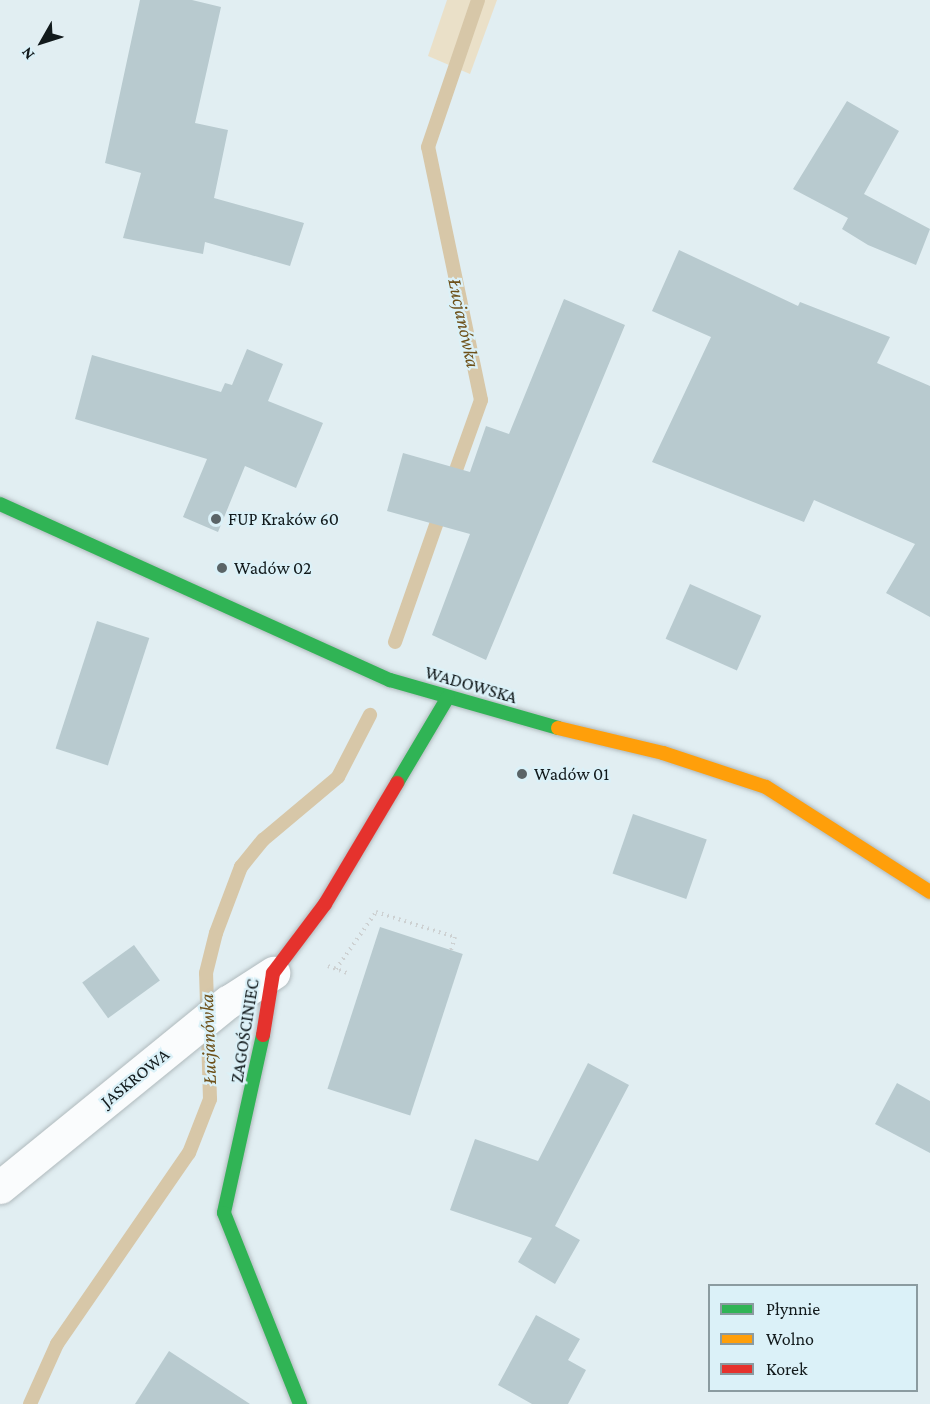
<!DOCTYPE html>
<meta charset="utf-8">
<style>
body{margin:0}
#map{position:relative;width:930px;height:1404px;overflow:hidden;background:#e1eef2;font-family:"Crimson Pro",serif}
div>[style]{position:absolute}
.green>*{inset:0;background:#eae0c8}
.stream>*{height:14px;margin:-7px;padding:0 7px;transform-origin:7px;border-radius:7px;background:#d7c7a8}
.building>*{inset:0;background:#b8cacf;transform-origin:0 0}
.path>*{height:4px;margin-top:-2px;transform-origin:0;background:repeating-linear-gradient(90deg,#cdd1d2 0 1.5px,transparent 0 6px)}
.roads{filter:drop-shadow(0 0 2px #b0babd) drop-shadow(0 0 2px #b0babd)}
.street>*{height:33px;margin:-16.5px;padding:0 16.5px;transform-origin:16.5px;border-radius:16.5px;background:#fafcfd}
.fast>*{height:14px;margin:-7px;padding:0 7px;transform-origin:7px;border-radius:7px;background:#30b455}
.slow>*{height:14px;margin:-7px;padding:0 7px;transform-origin:7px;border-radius:7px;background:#ff9f0a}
.jam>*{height:14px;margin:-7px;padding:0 7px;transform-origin:7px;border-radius:7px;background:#e5322d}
.dots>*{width:16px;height:16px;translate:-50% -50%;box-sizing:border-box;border:3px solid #dbf1f8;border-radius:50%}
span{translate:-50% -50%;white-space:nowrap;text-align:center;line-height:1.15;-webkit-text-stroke:4.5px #dbf1f8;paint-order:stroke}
.poi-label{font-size:18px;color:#121a1c}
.left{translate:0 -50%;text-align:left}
.street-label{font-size:18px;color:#121a1c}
.water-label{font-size:20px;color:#6d5019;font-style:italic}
.legend{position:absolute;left:708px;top:1284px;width:210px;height:108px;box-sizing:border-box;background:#dbf1f8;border:2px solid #8b9ba0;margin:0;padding:8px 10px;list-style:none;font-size:18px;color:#121a1c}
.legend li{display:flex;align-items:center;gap:12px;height:30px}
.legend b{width:30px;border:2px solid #8b9ba0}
.north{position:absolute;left:12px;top:12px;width:60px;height:60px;-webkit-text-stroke:4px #dbf1f8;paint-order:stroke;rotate:231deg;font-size:16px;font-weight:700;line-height:24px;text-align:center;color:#121a1c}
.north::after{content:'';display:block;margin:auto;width:21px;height:27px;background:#121a1c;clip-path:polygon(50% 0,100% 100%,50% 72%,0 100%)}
</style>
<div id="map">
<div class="green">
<div style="clip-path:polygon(447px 0,497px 0,470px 74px,428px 56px)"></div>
</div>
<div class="stream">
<div style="left:451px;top:484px;width:89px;rotate:-70.3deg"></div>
<div style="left:481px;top:400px;width:258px;rotate:-101.8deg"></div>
<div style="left:428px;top:147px;width:155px;rotate:-71.2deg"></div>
<div style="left:395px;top:642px;width:142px;rotate:-70.7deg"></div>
<div style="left:30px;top:1404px;width:66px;rotate:-65.8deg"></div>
<div style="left:57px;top:1344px;width:232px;rotate:-55.4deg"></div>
<div style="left:189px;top:1153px;width:58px;rotate:-68.7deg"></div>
<div style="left:210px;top:1099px;width:126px;rotate:-91.8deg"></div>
<div style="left:206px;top:973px;width:41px;rotate:-76deg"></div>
<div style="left:216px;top:933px;width:71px;rotate:-69.3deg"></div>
<div style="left:241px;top:867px;width:35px;rotate:-51deg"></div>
<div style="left:263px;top:840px;width:98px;rotate:-40deg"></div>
<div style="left:338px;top:777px;width:70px;rotate:-62.7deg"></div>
</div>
<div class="building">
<div style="clip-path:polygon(140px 0,192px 0,221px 7px,195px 123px,228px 130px,214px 198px,304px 223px,290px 266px,205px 242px,203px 254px,123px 238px,141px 173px,105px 163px)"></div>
<div style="clip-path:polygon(847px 101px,899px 131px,864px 194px,930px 229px,916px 265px,868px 245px,842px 229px,848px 218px,793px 189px)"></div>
<div style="clip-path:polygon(679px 250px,798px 306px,800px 302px,890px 337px,877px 363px,930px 386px,930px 617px,886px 593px,915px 544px,814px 500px,804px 522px,652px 462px,711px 337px,652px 311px)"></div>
<div style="clip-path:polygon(564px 299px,625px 325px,486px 660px,432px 635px,470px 534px,387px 511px,403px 453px,470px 472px,486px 426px,509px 434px)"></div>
<div style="clip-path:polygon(247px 349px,283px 364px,268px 401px,323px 423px,296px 488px,245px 466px,218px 532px,183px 517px,207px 459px,75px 419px,92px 355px,221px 392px,225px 383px,232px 385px)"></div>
<div style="left:690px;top:584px;width:78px;height:60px;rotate:24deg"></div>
<div style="left:97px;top:621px;width:55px;height:134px;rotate:18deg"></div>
<div style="left:633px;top:814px;width:78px;height:63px;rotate:19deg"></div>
<div style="left:380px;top:927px;width:87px;height:170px;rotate:18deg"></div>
<div style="left:134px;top:945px;width:44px;height:64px;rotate:54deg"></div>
<div style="clip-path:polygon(588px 1063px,629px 1085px,555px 1226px,580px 1240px,555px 1284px,518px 1262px,532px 1238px,450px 1210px,475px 1139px,538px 1161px)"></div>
<div style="clip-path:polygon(897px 1083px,930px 1101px,930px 1153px,875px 1124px)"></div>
<div style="clip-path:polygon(536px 1315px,580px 1339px,568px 1360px,586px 1370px,568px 1404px,532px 1404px,498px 1385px)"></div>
<div style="clip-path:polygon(169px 1351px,250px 1404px,135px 1404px)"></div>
</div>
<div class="path">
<div style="left:328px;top:966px;width:23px;rotate:20deg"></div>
<div style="left:336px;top:969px;width:70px;rotate:-54.9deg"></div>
<div style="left:376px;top:912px;width:83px;rotate:17.6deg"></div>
<div style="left:455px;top:937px;width:14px;rotate:107deg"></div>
</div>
<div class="roads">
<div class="street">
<div style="left:0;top:1187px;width:294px;rotate:-39.1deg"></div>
<div style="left:228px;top:1002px;width:54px;rotate:-32.8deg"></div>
</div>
<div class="fast">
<div style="left:0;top:504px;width:428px;rotate:24.3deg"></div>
<div style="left:390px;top:680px;width:175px;rotate:15.9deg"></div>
<div style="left:397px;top:783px;width:100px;rotate:-59.3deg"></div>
<div style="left:263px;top:1035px;width:182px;rotate:102.4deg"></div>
<div style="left:224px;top:1213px;width:206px;rotate:68.3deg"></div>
</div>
<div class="slow">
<div style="left:558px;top:728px;width:108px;rotate:13.4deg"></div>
<div style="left:663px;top:753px;width:108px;rotate:18.3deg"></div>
<div style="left:766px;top:787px;width:195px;rotate:32.6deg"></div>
</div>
<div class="jam">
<div style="left:263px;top:1035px;width:63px;rotate:-80.8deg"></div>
<div style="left:273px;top:973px;width:86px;rotate:-53deg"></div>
<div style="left:325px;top:904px;width:141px;rotate:-59.2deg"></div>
</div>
</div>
<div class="dots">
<div style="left:216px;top:519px;background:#5a6467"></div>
<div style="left:222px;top:568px;background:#5a6467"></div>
<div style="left:522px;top:774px;background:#5a6467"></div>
</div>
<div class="poi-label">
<span class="left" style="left:228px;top:519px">FUP Kraków 60</span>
<span class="left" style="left:234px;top:568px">Wadów 02</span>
<span class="left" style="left:534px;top:774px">Wadów 01</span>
</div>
<div class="street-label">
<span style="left:471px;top:685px;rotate:16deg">WADOWSKA</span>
<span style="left:245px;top:1031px;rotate:-81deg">ZAGOŚCINIEC</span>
<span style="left:135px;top:1078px;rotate:-39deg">JASKROWA</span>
</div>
<div class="water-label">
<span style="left:464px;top:323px;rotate:78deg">Łucjanówka</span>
<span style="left:208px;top:1039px;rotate:-92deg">Łucjanówka</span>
</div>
<ul class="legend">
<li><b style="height:8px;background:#30b455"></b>Płynnie</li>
<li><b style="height:8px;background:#ff9f0a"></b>Wolno</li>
<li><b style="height:8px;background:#e5322d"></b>Korek</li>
</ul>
<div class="north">N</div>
</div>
